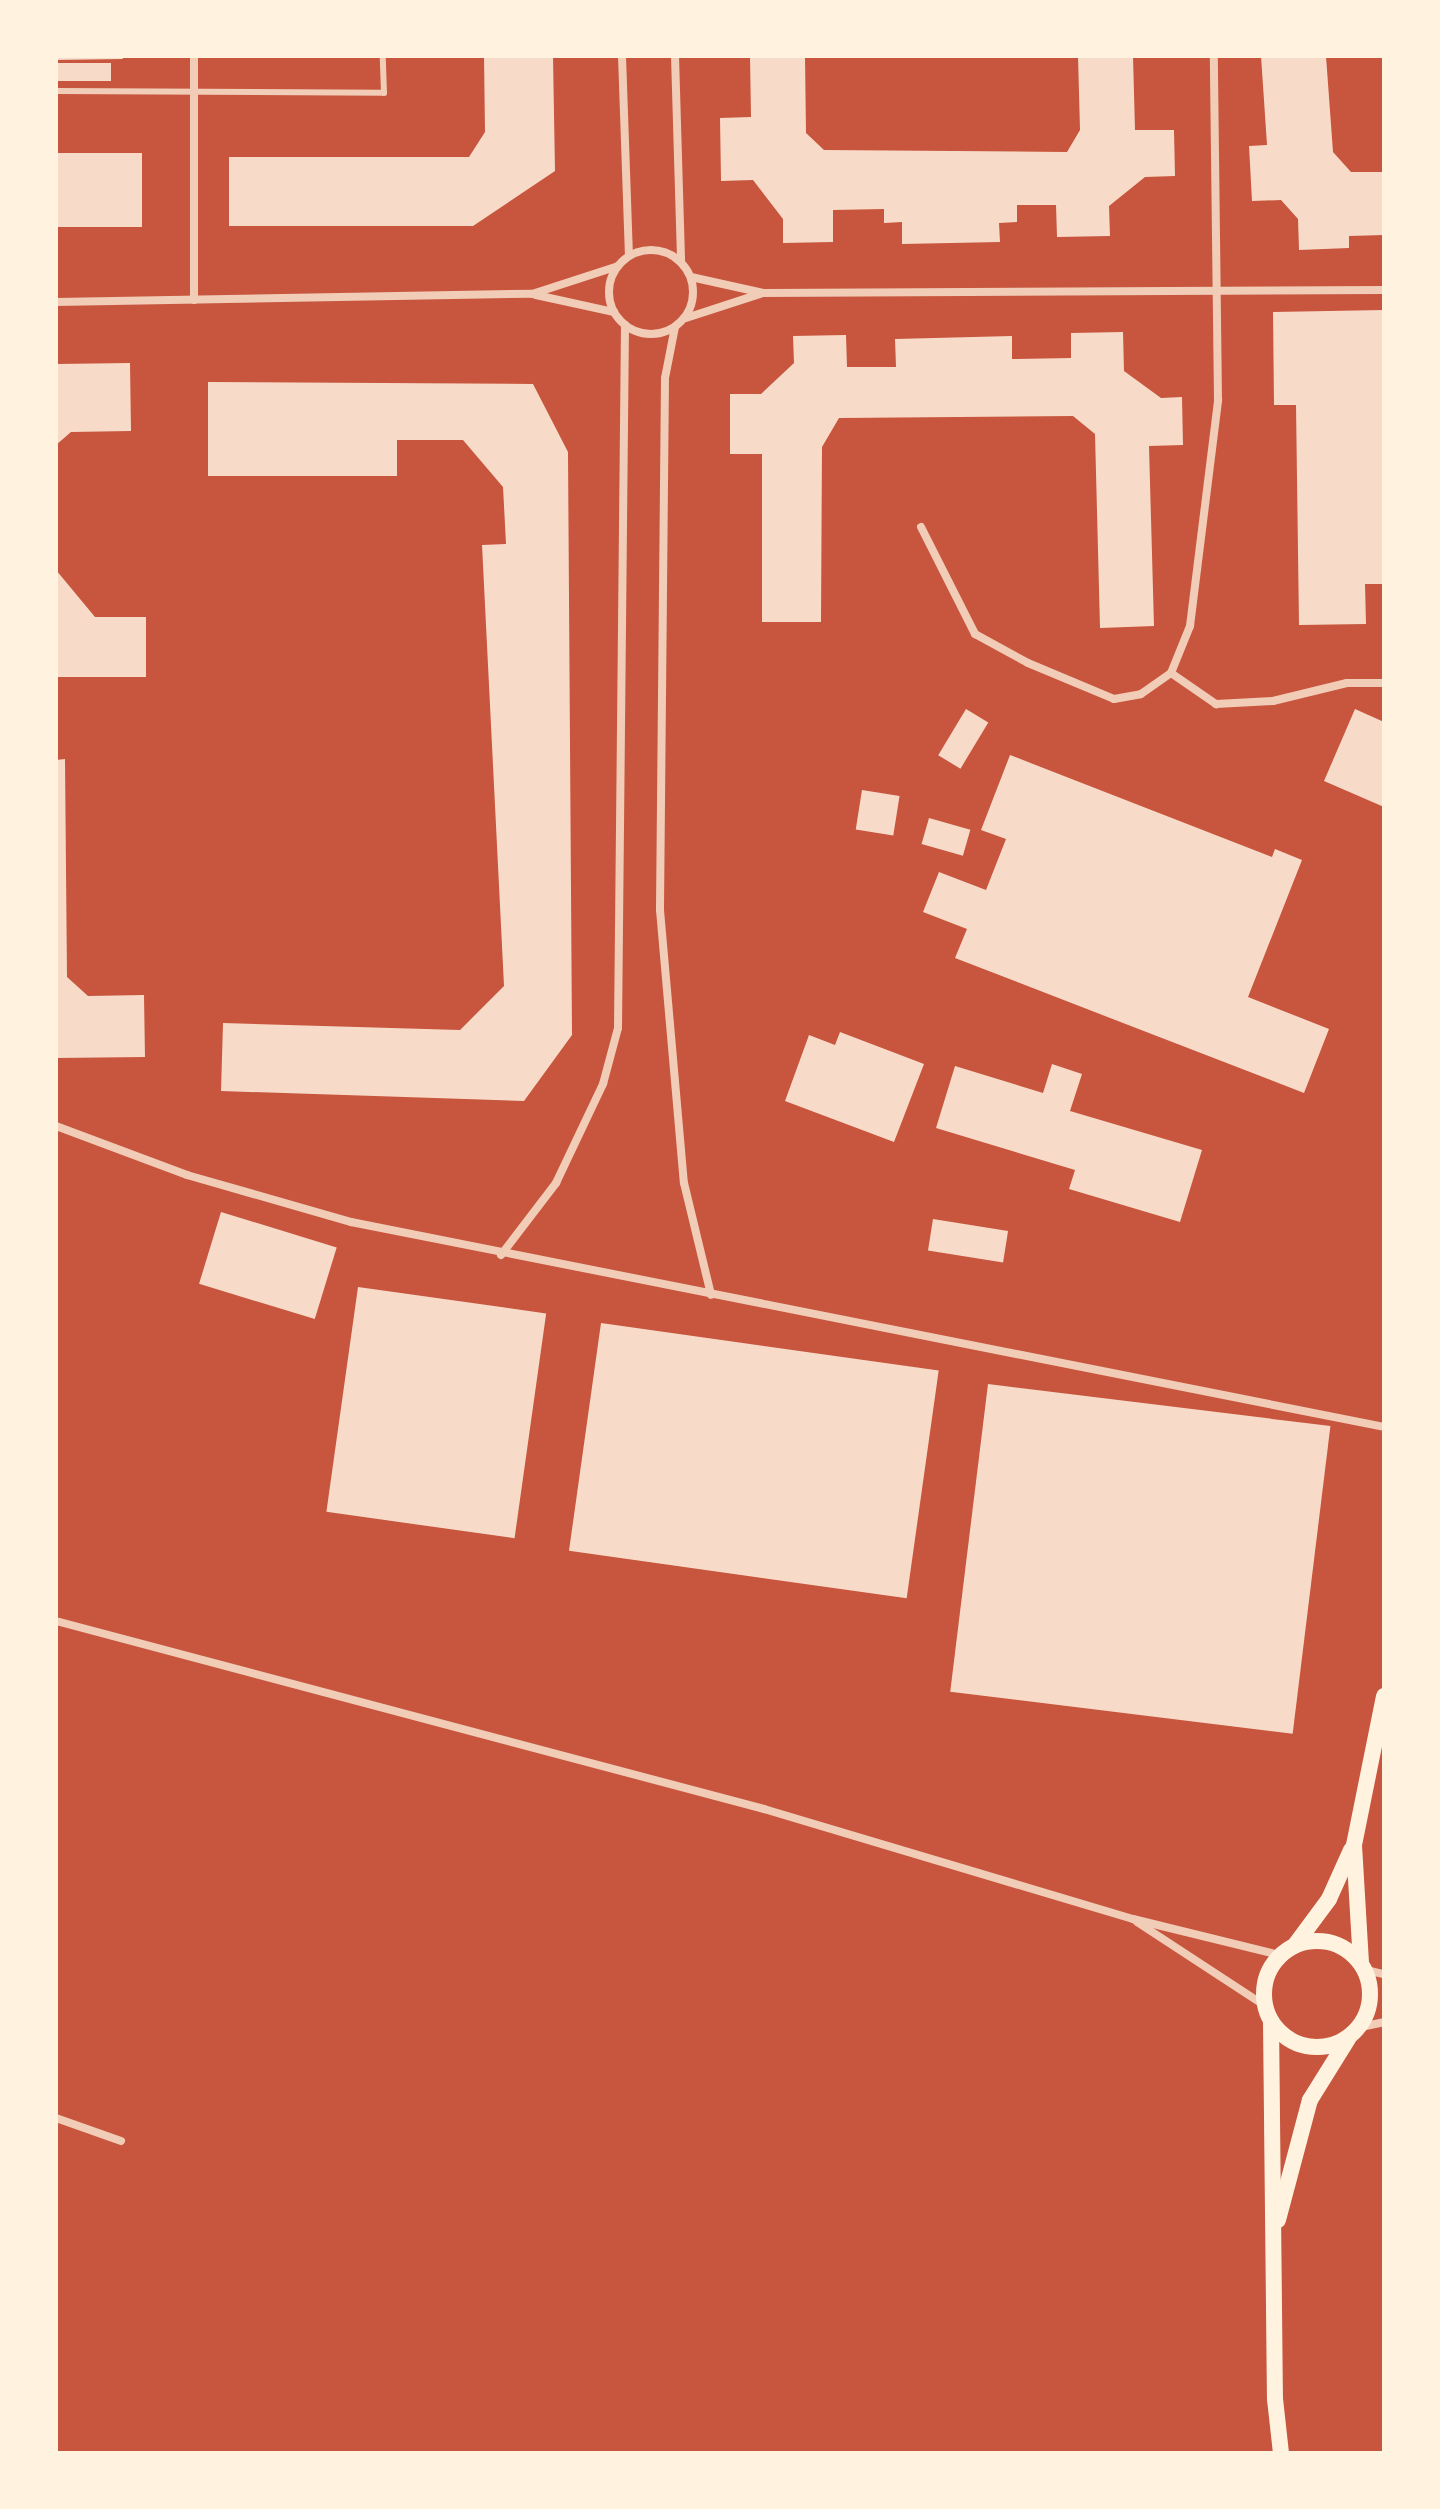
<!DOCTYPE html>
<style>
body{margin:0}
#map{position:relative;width:1440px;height:2509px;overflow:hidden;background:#c8553d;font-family:"IBM Plex Sans",sans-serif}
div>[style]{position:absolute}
.building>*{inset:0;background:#f7dbc8;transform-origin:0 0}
.service>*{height:6px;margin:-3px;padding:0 3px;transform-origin:3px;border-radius:3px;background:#f1ccb7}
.minor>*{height:8px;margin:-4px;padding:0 4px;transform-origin:4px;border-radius:4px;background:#f1ccb7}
.minor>.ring{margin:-4px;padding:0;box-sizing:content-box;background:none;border:8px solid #f1ccb7;border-radius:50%}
.secondary>*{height:16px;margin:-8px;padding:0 8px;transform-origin:8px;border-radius:8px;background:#fff3e0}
.secondary>.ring{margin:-8px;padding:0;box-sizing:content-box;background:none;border:16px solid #fff3e0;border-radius:50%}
span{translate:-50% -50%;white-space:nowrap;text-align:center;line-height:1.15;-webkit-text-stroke:6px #fff3e0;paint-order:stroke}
.frame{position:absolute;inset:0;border:58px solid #fff3e0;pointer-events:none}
</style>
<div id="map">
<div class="building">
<div style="clip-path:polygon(56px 56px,122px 56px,123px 59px,56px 60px)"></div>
<div style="clip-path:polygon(484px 56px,553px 56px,555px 171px,473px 226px,229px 226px,229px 157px,469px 157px,485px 132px)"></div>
<div style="clip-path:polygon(750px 56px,805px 56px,806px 133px,824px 150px,1067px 152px,1080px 130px,1078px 56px,1133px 56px,1135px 130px,1174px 130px,1175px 176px,1145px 177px,1109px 206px,1110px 236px,1057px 237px,1056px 205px,1017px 205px,1017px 222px,999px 223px,1000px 242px,902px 244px,902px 222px,884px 223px,884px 209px,833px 210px,833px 242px,783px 243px,783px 219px,753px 180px,721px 181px,720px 118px,751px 117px)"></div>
<div style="clip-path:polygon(1261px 56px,1326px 56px,1333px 152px,1351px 172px,1384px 172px,1384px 235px,1349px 236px,1349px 248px,1299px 250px,1298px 219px,1281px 200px,1252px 201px,1249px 146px,1267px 145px)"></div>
<div style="left:111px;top:63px;width:18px;height:55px;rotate:90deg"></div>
<div style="left:56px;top:153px;width:86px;height:74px"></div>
<div style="clip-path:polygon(1384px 310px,1384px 584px,1365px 584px,1366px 624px,1299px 625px,1296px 405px,1274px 405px,1273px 312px)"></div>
<div style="clip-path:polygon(1123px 332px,1124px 371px,1161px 398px,1182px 397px,1183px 445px,1149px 446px,1154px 626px,1100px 628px,1095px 434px,1073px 416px,839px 418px,822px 447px,821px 622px,762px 622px,762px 454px,730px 454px,730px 394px,761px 394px,794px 363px,793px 336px,846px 335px,847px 367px,896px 367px,895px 339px,1012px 336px,1012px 359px,1071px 358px,1071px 333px)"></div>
<div style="clip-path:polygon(130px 363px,131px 431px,71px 432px,56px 445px,56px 364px)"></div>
<div style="clip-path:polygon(208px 382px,533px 384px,568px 452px,572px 1035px,524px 1101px,221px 1091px,223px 1023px,460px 1030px,504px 986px,482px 545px,506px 544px,503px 487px,463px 440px,397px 440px,397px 476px,208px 476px)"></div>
<div style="clip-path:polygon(56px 570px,95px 617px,146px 617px,146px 677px,56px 677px)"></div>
<div style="left:966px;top:709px;width:26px;height:54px;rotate:31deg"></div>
<div style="clip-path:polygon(1355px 709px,1384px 722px,1384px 807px,1324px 781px)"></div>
<div style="clip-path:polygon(1010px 755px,1272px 857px,1275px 849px,1302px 860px,1248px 997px,1329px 1029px,1304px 1093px,955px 958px,967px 929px,923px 912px,939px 872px,986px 890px,1006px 839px,981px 830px)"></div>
<div style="clip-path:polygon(65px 759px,67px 977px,88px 996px,144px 995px,145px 1057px,56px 1058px,56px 760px)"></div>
<div style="left:862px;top:790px;width:38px;height:40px;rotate:9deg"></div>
<div style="left:929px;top:818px;width:43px;height:27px;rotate:16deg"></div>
<div style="clip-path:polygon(840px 1032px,924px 1064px,894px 1142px,785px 1101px,809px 1035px,835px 1045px)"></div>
<div style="clip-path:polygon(1052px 1064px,1082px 1074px,1070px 1111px,1202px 1150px,1180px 1222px,1069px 1189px,1075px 1170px,936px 1128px,955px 1066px,1043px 1093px)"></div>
<div style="left:221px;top:1212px;width:121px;height:75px;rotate:17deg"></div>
<div style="left:933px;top:1219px;width:76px;height:32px;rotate:9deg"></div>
<div style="left:358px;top:1287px;width:190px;height:227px;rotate:8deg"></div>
<div style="left:601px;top:1323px;width:341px;height:230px;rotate:8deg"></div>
<div style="left:988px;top:1384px;width:345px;height:310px;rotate:7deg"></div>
</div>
<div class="service">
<div style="left:56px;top:91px;width:328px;rotate:0.3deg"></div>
<div style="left:384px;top:93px;width:37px;rotate:-92deg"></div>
</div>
<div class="minor">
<div style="left:194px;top:56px;width:244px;rotate:90deg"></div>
<div style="left:622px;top:56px;width:200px;rotate:88deg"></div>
<div style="left:675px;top:56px;width:206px;rotate:88.3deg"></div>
<div class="ring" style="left:609px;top:250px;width:76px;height:76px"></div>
<div style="left:691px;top:277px;width:74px;rotate:12.5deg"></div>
<div style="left:763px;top:293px;width:621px;rotate:-0.28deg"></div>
<div style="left:536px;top:295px;width:80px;rotate:12.3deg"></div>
<div style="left:56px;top:302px;width:476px;rotate:-1deg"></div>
<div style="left:532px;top:294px;width:90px;rotate:-18deg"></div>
<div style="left:686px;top:318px;width:78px;rotate:-18deg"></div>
<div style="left:675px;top:327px;width:52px;rotate:101.1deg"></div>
<div style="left:665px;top:378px;width:532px;rotate:90.54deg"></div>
<div style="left:660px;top:910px;width:274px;rotate:85deg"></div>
<div style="left:684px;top:1183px;width:115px;rotate:76.4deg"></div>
<div style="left:921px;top:527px;width:120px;rotate:63.2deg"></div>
<div style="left:975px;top:634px;width:60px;rotate:28.7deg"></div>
<div style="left:1028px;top:663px;width:93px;rotate:22.7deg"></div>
<div style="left:1114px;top:699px;width:27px;rotate:-10deg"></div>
<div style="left:1141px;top:694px;width:37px;rotate:-35deg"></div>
<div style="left:1171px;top:673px;width:51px;rotate:-68deg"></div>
<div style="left:1190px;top:626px;width:228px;rotate:-82.9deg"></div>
<div style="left:1218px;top:400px;width:344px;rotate:-90.7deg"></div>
<div style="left:1171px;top:673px;width:55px;rotate:34.6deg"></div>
<div style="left:1216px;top:704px;width:57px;rotate:-3deg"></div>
<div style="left:1273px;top:701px;width:76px;rotate:-13.7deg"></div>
<div style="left:1347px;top:683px;width:37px"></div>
<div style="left:56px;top:1126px;width:140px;rotate:20.5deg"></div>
<div style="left:187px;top:1175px;width:171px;rotate:16deg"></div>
<div style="left:351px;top:1222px;width:1053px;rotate:11.22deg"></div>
<div style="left:501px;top:1255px;width:91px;rotate:-52.6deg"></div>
<div style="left:556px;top:1183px;width:110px;rotate:-64.6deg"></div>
<div style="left:603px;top:1084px;width:58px;rotate:-75deg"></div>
<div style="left:618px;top:1028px;width:703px;rotate:-89.43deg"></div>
<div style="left:56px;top:1621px;width:733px;rotate:14.87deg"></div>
<div style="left:764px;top:1809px;width:385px;rotate:16.6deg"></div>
<div style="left:1133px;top:1919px;width:151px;rotate:13.8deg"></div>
<div style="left:1137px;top:1922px;width:152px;rotate:33.2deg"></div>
<div style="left:1366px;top:1970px;width:18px;rotate:13deg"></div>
<div style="left:1361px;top:2027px;width:24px;rotate:-12deg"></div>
<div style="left:56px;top:2118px;width:69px;rotate:19.5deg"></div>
</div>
<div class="secondary">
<div class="ring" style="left:1264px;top:1941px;width:90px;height:90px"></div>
<div style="left:1295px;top:1945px;width:57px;rotate:-53.5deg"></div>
<div style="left:1329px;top:1899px;width:54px;rotate:-65.8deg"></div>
<div style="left:1361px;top:1963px;width:118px;rotate:-93.4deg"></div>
<div style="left:1354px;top:1845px;width:152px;rotate:-78.6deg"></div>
<div style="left:1271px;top:2021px;width:378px;rotate:89.4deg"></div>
<div style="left:1275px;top:2399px;width:54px;rotate:83.7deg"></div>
<div style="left:1278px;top:2220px;width:124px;rotate:-75.1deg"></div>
<div style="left:1310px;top:2100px;width:72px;rotate:-58.1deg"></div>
</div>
<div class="frame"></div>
</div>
